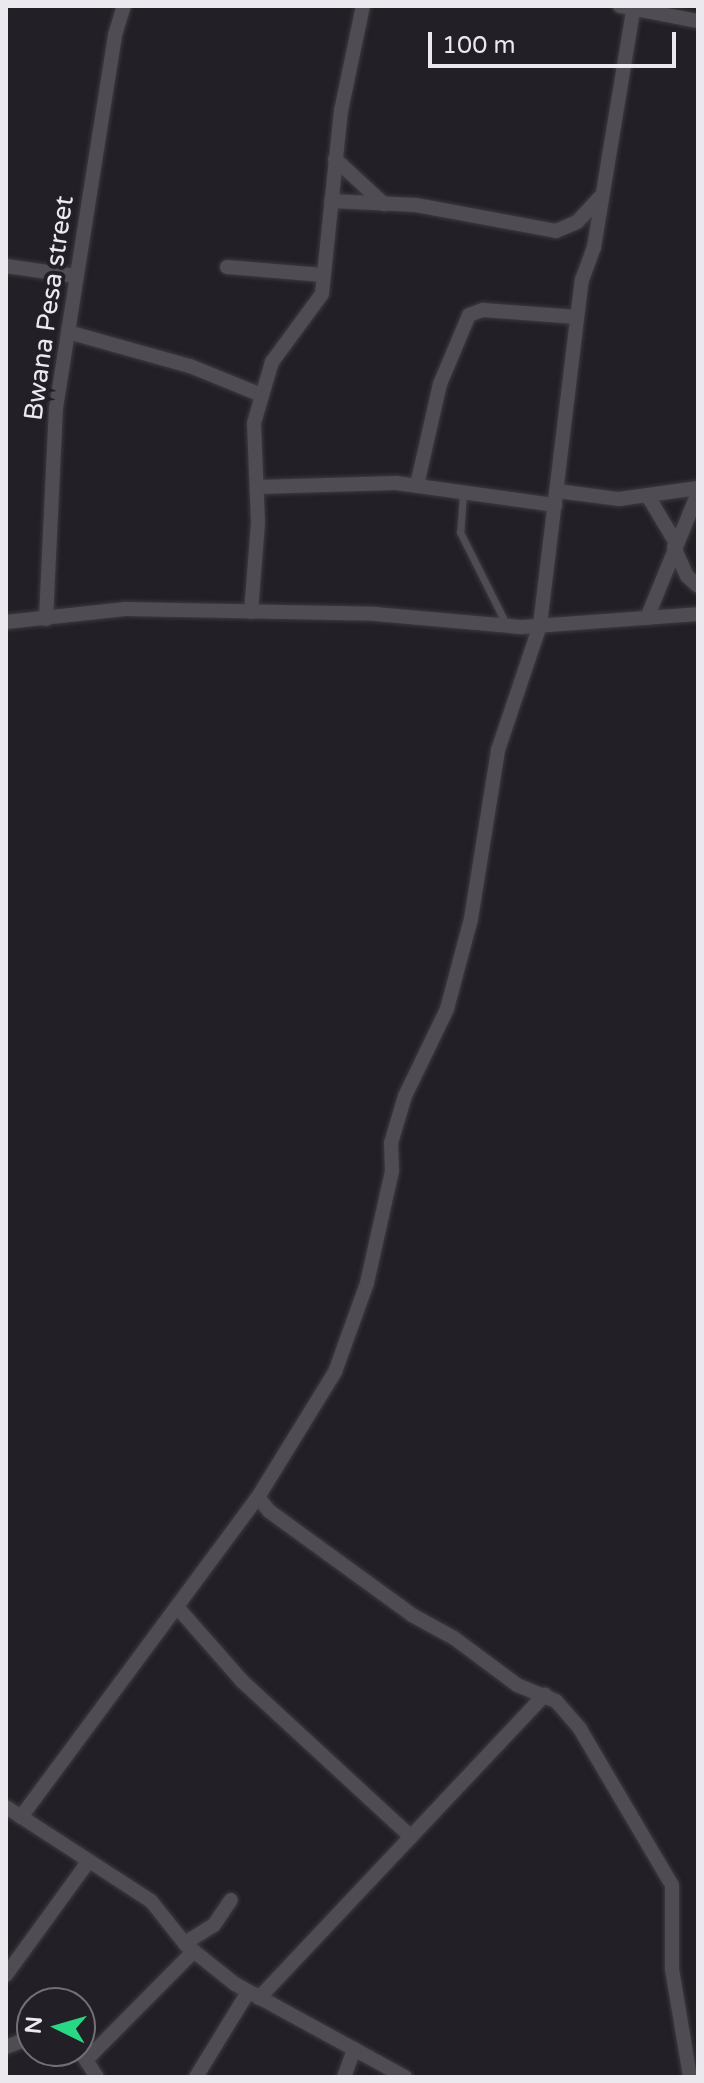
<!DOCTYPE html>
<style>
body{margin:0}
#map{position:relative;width:704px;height:2083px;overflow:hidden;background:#221f26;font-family:"Varela Round",sans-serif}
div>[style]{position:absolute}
.roads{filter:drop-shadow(0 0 2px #3c3a40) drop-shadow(0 0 2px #3c3a40)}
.lane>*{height:7px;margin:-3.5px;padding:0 3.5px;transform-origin:3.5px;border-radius:3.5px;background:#4f4c54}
.street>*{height:14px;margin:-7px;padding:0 7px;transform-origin:7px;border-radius:7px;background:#4f4c54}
span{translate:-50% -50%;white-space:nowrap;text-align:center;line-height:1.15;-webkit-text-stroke:8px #221f26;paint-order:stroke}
.street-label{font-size:26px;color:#ebe9ee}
.frame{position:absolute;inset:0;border:8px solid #ebe9ee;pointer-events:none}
.north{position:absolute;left:16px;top:1987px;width:80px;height:80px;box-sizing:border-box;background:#221f26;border:2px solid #727076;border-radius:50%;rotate:275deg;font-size:22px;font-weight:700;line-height:32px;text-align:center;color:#ebe9ee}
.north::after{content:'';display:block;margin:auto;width:28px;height:36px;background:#29d885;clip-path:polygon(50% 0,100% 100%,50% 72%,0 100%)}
.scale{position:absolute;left:428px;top:32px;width:248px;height:36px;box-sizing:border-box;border:4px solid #ebe9ee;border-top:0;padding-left:10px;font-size:24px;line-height:28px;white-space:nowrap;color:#ebe9ee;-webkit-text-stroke:6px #221f26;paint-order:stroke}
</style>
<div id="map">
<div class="roads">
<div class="lane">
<div style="left:463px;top:493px;width:39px;rotate:94deg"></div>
<div style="left:460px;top:532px;width:105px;rotate:63.4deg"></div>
</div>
<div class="street">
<div style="left:620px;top:6px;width:79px;rotate:10.9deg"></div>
<div style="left:335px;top:159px;width:67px;rotate:42.6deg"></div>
<div style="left:331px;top:201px;width:85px;rotate:2.7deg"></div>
<div style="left:416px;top:205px;width:142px;rotate:10.5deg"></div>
<div style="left:556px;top:231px;width:23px;rotate:-23deg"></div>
<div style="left:577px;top:222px;width:33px;rotate:-47deg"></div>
<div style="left:6px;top:266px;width:70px;rotate:8.2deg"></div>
<div style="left:227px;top:267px;width:96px;rotate:4.8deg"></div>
<div style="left:68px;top:332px;width:127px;rotate:15.6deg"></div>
<div style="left:190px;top:366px;width:77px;rotate:22.2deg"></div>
<div style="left:417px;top:485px;width:104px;rotate:-77.2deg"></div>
<div style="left:440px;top:384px;width:75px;rotate:-67.2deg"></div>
<div style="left:469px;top:315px;width:15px;rotate:-20deg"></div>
<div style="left:483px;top:310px;width:94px;rotate:4.3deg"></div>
<div style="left:258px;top:487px;width:138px;rotate:-1.7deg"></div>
<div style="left:396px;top:483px;width:161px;rotate:7.9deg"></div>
<div style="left:557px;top:491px;width:63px;rotate:7.4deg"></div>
<div style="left:619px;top:499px;width:80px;rotate:-7.9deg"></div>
<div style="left:649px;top:498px;width:52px;rotate:59deg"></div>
<div style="left:674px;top:547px;width:32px;rotate:66deg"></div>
<div style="left:687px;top:576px;width:15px;rotate:42deg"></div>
<div style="left:251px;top:612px;width:89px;rotate:-85.5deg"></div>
<div style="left:258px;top:523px;width:100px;rotate:-92.3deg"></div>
<div style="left:254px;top:423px;width:64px;rotate:-73.6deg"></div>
<div style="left:272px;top:362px;width:84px;rotate:-53.7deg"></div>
<div style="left:322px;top:294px;width:184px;rotate:-84.1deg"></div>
<div style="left:341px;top:111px;width:107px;rotate:-78.2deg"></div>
<div style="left:647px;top:618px;width:135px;rotate:-67.8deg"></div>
<div style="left:46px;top:619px;width:211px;rotate:-87.3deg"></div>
<div style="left:56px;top:408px;width:378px;rotate:-81deg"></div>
<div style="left:115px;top:35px;width:30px;rotate:-73deg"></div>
<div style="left:6px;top:622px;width:120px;rotate:-6.2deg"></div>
<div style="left:125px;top:609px;width:250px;rotate:1.1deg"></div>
<div style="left:375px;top:614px;width:148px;rotate:5.1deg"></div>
<div style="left:522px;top:627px;width:176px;rotate:-4.2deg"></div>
<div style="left:258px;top:1497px;width:18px;rotate:52deg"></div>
<div style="left:269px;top:1511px;width:177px;rotate:36deg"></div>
<div style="left:412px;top:1615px;width:48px;rotate:28.7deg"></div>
<div style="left:454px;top:1638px;width:79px;rotate:36.7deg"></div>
<div style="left:517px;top:1685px;width:42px;rotate:22.3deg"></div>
<div style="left:556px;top:1701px;width:37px;rotate:49deg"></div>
<div style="left:580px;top:1729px;width:181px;rotate:59.5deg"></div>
<div style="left:672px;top:1885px;width:84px;rotate:90deg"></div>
<div style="left:672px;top:1969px;width:109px;rotate:80.5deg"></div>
<div style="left:177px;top:1607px;width:98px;rotate:48.7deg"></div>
<div style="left:242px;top:1681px;width:230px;rotate:42.7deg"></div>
<div style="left:6px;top:1807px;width:173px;rotate:33deg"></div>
<div style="left:151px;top:1901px;width:56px;rotate:51.5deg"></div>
<div style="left:186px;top:1945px;width:63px;rotate:38.5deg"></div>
<div style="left:235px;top:1984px;width:194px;rotate:28.7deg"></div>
<div style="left:21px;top:1817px;width:398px;rotate:-53.5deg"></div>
<div style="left:258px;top:1497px;width:147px;rotate:-58.4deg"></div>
<div style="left:335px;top:1372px;width:95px;rotate:-70.2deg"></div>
<div style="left:367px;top:1283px;width:115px;rotate:-77.4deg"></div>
<div style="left:392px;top:1171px;width:28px;rotate:-92deg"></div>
<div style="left:391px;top:1143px;width:49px;rotate:-73.4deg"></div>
<div style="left:405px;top:1096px;width:97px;rotate:-64.2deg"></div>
<div style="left:447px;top:1009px;width:93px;rotate:-75.1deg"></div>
<div style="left:471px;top:919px;width:171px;rotate:-80.9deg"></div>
<div style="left:498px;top:750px;width:132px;rotate:-71.4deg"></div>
<div style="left:540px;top:625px;width:348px;rotate:-83.1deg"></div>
<div style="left:582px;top:280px;width:35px;rotate:-70deg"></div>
<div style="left:594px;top:247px;width:244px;rotate:-80.6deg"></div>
<div style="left:185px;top:1943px;width:34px;rotate:-32deg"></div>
<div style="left:214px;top:1925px;width:30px;rotate:-56deg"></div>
<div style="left:6px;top:1975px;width:140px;rotate:-54deg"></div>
<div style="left:259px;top:1998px;width:417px;rotate:-46.7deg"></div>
<div style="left:6px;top:2047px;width:28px;rotate:-21deg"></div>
<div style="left:80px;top:2051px;width:31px;rotate:57deg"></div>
<div style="left:87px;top:2059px;width:152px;rotate:-45.3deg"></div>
<div style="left:196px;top:2077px;width:100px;rotate:-58.5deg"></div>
<div style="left:344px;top:2077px;width:30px;rotate:-70deg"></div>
</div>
</div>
<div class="street-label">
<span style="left:49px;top:308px;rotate:-82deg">Bwana Pesa street</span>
</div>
<div class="frame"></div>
<div class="north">N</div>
<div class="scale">100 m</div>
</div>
